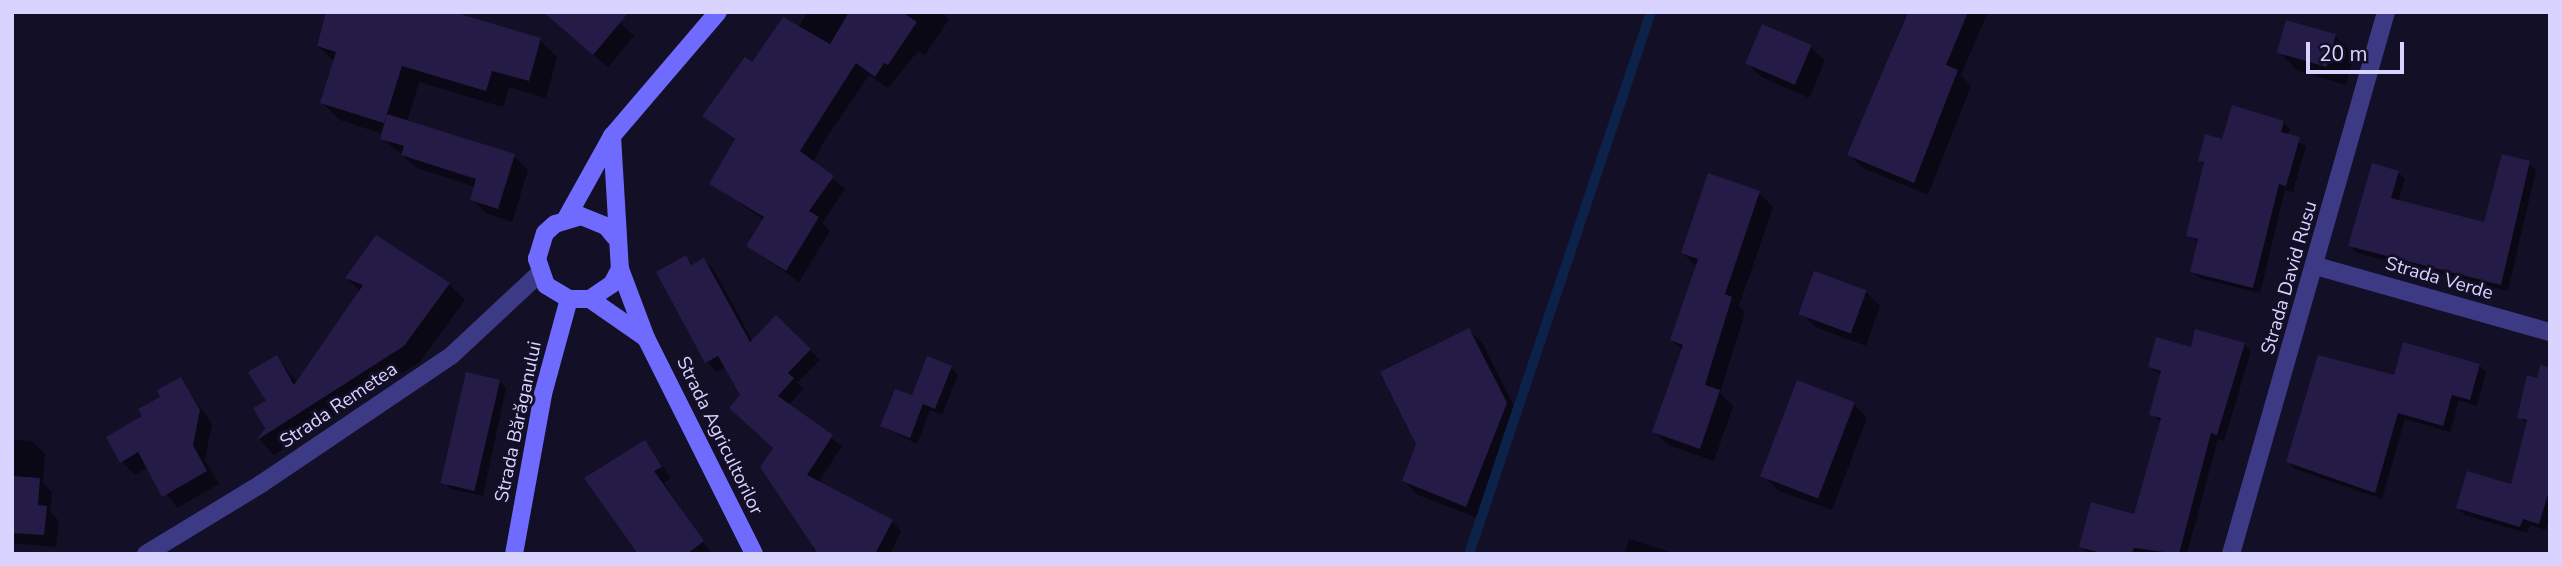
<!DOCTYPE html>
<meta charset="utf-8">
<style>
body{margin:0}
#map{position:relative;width:2562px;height:566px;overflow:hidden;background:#130f26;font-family:"Nunito Sans",sans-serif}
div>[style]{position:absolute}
.shadow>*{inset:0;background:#0007}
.stream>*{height:10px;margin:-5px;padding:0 5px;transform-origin:5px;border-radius:5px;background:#0c2248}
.building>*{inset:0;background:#241b47;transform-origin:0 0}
.street>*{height:18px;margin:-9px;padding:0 9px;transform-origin:9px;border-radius:9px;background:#3d3a85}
.secondary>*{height:18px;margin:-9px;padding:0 9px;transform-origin:9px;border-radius:9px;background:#6f6bff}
span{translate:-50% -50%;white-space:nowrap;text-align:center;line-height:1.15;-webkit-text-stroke:6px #130f26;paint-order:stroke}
.street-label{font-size:19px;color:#d9d4ff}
.frame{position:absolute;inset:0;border:14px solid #d9d4ff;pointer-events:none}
.scale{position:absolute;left:2306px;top:42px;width:98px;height:32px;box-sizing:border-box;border:4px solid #d9d4ff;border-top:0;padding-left:9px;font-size:21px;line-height:24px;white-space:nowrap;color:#d9d4ff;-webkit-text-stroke:5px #130f26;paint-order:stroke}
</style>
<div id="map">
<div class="shadow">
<div style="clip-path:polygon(609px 12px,634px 36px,608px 67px,562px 28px)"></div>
<div style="clip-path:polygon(808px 12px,942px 12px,949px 19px,925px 55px,918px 51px,888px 88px,869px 75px,823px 143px,813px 163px,845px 189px,822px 223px,830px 231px,799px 282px,748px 246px,764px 220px,711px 183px,736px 141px,705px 115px,752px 65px,797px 29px)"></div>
<div style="clip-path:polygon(1907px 12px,1987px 14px,1961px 75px,1971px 86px,1928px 195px,1863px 168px,1849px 155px)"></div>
<div style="clip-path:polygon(2335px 36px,2354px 55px,2346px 85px,2298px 71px,2279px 52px)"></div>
<div style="clip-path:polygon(540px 40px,557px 57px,546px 98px,509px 87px,503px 107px,419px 82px,407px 122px,514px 156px,528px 170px,512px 222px,486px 213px,472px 199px,476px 187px,417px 168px,382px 138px,383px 134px,340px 120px,322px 103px,335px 62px,318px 46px)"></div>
<div style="clip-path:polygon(1811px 47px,1825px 61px,1809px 98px,1761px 77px,1747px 63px)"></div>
<div style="clip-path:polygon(2283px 122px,2290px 129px,2288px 136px,2306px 146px,2293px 192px,2285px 190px,2260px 293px,2199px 278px,2192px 271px,2199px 243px,2188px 235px,2205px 166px,2200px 160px,2223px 141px)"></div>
<div style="clip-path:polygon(2529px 163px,2536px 170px,2508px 291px,2357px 253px,2350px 246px,2398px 172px,2405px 179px,2398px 202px,2485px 224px)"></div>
<div style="clip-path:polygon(1759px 193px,1773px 207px,1739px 306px,1745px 312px,1720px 393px,1733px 406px,1714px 461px,1668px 445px,1654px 431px,1683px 351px,1672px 340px,1697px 267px,1683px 253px)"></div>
<div style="clip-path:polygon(686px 257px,694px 266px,704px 260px,714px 270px,753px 342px,776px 317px,820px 360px,797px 383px,803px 389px,788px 406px,842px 446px,818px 483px,892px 521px,901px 531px,890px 554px,812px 550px,814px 546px,775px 448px,726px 367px,717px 372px,707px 362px,658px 273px)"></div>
<div style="clip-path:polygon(347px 278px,449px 284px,465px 300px,420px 362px,274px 455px,259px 439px,267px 428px,277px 358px,298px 383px,361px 292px)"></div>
<div style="clip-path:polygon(1866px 292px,1880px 306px,1866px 346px,1815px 327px,1801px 313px)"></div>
<div style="clip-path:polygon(1469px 330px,1483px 344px,1520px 418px,1480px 519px,1418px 495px,1404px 481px)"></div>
<div style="clip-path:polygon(2244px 344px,2251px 351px,2224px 441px,2218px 439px,2187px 554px,2088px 553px,2081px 546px,2136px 516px,2162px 422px,2151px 414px,2162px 375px,2149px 367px,2192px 349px)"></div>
<div style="clip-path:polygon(2479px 365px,2486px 372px,2477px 406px,2459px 400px,2450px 432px,2405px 419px,2382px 499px,2295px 469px,2288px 462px,2395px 377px)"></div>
<div style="clip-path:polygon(951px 368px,958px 375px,942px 415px,930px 410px,917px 444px,882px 426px)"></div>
<div style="clip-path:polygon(180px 379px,212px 424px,205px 460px,219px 484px,177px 508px,148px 467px,135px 475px,122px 462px,145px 417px)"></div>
<div style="clip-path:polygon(499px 381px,506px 388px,483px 496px,451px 489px,444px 482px)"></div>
<div style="clip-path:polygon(2550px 384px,2550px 513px,2546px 530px,2530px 525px,2527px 533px,2465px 515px,2458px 508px,2512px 486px,2527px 424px,2519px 417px)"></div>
<div style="clip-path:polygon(1854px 404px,1867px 418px,1832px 510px,1779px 491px,1765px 477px)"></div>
<div style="clip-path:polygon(12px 439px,32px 441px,45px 454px,43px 483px,52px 492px,50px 512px,59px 521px,56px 547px,12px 543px)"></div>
<div style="clip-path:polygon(644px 442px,671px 478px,664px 483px,712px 554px,640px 554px)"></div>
<div style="clip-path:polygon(1629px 539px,1671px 552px,1673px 554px,1624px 554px)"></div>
</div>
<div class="stream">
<div style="left:1469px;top:554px;width:572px;rotate:-71.44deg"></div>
</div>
<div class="building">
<div style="clip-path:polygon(326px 12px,453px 12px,541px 38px,529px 81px,492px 71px,486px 91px,402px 66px,384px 123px,320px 103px,336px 52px,317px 46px)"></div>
<div style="clip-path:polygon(543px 12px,629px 12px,593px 55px)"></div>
<div style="clip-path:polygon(849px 12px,902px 12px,917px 22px,888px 65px,884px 63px,875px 77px,856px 63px,800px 151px,834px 176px,809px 211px,819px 217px,786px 271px,746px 246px,764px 217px,709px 184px,735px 139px,702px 116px,745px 57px,752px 62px,783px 17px,830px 44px)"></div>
<div style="clip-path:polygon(1908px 12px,1968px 12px,1946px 65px,1958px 70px,1914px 183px,1847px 155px)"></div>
<div style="left:2286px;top:20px;width:52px;height:34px;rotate:16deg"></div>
<div style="left:1762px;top:24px;width:54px;height:43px;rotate:23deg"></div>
<div style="clip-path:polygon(2232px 105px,2284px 121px,2281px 132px,2300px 137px,2286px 186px,2279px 184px,2253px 288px,2190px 272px,2198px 239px,2186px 236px,2204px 162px,2198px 161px,2205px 134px,2222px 139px)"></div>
<div style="clip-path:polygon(387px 114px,515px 154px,498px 209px,470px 200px,476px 179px,401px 155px,404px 146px,380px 139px)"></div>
<div style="clip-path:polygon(2502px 154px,2530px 161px,2501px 285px,2348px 246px,2372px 163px,2399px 171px,2391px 198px,2484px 222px)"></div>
<div style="clip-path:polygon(1708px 173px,1760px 191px,1725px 294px,1732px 297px,1705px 385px,1720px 390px,1700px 449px,1652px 432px,1683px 345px,1670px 340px,1698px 259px,1681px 253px)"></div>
<div style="clip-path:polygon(376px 235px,450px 283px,404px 346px,257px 440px,265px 428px,253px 408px,266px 401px,248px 372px,277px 355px,294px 385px,363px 285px,345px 278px)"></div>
<div style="clip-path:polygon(686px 255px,691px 265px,704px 258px,750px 342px,776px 315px,811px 349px,788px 373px,794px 378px,778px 396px,833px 435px,807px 475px,893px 520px,875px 554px,818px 554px,760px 467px,773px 448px,729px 408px,740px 395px,718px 356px,705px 363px,656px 272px)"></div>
<div style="left:1814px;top:271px;width:56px;height:46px;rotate:20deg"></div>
<div style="clip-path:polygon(1469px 328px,1507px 403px,1466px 507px,1402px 481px,1416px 444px,1380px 372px)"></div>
<div style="clip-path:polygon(2195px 329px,2245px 343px,2217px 435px,2211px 433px,2179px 554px,2134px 548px,2132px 554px,2105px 554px,2079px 547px,2091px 502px,2134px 514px,2161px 418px,2149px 415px,2161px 371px,2148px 367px,2156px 337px,2191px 347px)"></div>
<div style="clip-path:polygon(2403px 342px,2480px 364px,2470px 400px,2452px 395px,2443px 426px,2398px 413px,2375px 493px,2286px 462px,2318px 355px,2394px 375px)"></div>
<div style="clip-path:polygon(927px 356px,952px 366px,935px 409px,923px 404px,910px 438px,880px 426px,895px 389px,912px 395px)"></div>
<div style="clip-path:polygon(2540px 365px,2550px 367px,2550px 488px,2539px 524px,2523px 519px,2520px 527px,2456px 508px,2467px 471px,2511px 484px,2527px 420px,2517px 418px,2527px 375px,2537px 378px)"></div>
<div style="left:466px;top:372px;width:35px;height:114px;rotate:13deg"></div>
<div style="clip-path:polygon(181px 377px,200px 410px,193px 445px,207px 471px,162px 497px,138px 452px,120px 463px,106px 437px,142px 416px,138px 409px,160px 397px,157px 390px)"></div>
<div style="left:1797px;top:380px;width:62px;height:103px;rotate:21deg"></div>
<div style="clip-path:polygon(645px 440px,662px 467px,654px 471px,704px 541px,687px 554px,638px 554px,584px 478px)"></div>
<div style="clip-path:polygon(12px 476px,40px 478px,38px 505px,47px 506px,44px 535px,12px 533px)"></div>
</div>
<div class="street">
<div style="left:2316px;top:266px;width:243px;rotate:15.8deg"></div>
<div style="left:146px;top:554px;width:135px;rotate:-31.3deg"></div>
<div style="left:261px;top:484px;width:230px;rotate:-34deg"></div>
<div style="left:452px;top:355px;width:120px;rotate:-43deg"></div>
<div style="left:2231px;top:554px;width:564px;rotate:-74.04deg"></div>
</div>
<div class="secondary">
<div style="left:612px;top:136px;width:133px;rotate:86.6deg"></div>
<div style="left:620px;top:269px;width:17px;rotate:118deg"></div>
<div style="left:612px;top:284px;width:27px;rotate:146deg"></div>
<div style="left:590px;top:299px;width:21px;rotate:180deg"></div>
<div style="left:569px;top:299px;width:27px;rotate:-149deg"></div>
<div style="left:546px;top:285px;width:28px;rotate:-109deg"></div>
<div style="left:537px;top:259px;width:27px;rotate:-73deg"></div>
<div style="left:545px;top:233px;width:13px;rotate:-42deg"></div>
<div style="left:555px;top:224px;width:27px;rotate:-17deg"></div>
<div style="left:581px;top:216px;width:27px;rotate:22deg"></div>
<div style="left:606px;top:226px;width:14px;rotate:51deg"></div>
<div style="left:567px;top:217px;width:93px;rotate:-60.9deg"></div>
<div style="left:612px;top:136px;width:163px;rotate:-49.5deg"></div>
<div style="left:620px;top:269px;width:74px;rotate:69.4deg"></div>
<div style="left:646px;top:338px;width:241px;rotate:63.4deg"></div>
<div style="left:590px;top:299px;width:68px;rotate:34.9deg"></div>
<div style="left:514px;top:554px;width:163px;rotate:-79.7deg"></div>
<div style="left:543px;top:394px;width:98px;rotate:-74.7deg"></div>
</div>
<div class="street-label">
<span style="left:2290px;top:278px;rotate:-74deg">Strada David Rusu</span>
<span style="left:2439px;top:279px;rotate:16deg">Strada Verde</span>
<span style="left:339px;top:406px;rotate:-34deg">Strada Remetea</span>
<span style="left:519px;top:422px;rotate:-78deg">Strada Bărăganului</span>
<span style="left:719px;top:436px;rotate:64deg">Strada Agricultorilor</span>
</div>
<div class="frame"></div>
<div class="scale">20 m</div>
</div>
